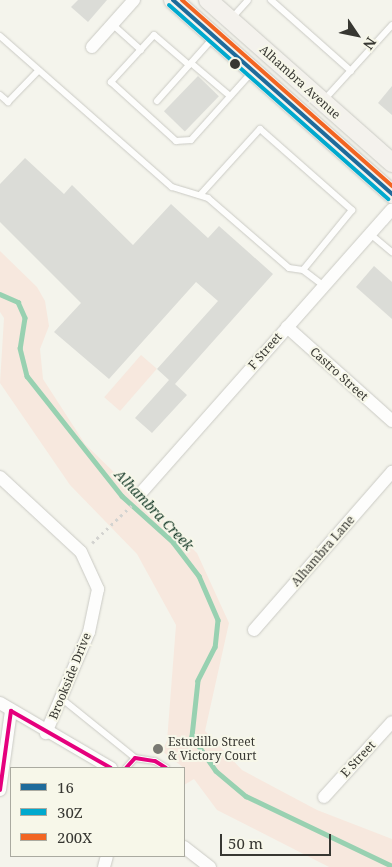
<!DOCTYPE html>
<style>
body{margin:0}
#map{position:relative;width:392px;height:867px;overflow:hidden;background:#f4f4ec;font-family:"Noto Serif",serif}
div>[style]{position:absolute}
.green>*{inset:0;background:#f7e8de;transform-origin:0 0}
.stream>*{height:4.5px;margin:-2.25px;padding:0 2.25px;transform-origin:2.25px;border-radius:2.25px;background:#98d1b1}
.building>*{inset:0;background:#dbdcd7;transform-origin:0 0}
.path>*{height:2.5px;margin-top:-1.25px;transform-origin:0;background:repeating-linear-gradient(90deg,#d3d3d0 0 2.5px,transparent 0 6.5px)}
.roads{filter:drop-shadow(0 0 1px #cacac4) drop-shadow(0 0 1px #cacac4)}
.service>*{height:6px;margin:-3px;padding:0 3px;transform-origin:3px;border-radius:3px;background:#fdfdfc}
.minor>*{height:12px;margin:-6px;padding:0 6px;transform-origin:6px;border-radius:6px;background:#fdfdfc}
.secondary>*{height:18px;margin:-9px;padding:0 9px;transform-origin:9px;border-radius:9px;background:#f4f2ed}
.bus-1>*{height:4px;margin:-2px;padding:0 2px;transform-origin:2px;border-radius:2px;background:#1e6b9b}
.bus-2>*{height:4px;margin:-2px;padding:0 2px;transform-origin:2px;border-radius:2px;background:#00a9ce}
.bus-3>*{height:4px;margin:-2px;padding:0 2px;transform-origin:2px;border-radius:2px;background:#f26522}
.bus-4>*{height:4px;margin:-2px;padding:0 2px;transform-origin:2px;border-radius:2px;background:#e5007d}
.dots>*{width:14px;height:14px;translate:-50% -50%;box-sizing:border-box;border:2px solid #f7f7e9;border-radius:50%}
span{translate:-50% -50%;white-space:nowrap;text-align:center;line-height:1.15;-webkit-text-stroke:4px #f7f7e9;paint-order:stroke}
.street-label{font-size:12px;color:#373732}
.poi-label{font-size:12px;color:#373732}
.left{translate:0 -50%;text-align:left}
.water-label{font-size:14px;color:#133725;font-style:italic}
.legend{position:absolute;left:10px;top:767px;width:175px;height:90px;box-sizing:border-box;background:#f7f7e9;border:1px solid #aaaaa0;margin:0;padding:6px 9px;list-style:none;font-size:15px;color:#373732}
.legend li{display:flex;align-items:center;gap:10px;height:25px}
.legend b{width:25px;border:1px solid #aaaaa0}
.north{position:absolute;left:332px;top:10px;width:50px;height:50px;-webkit-text-stroke:4px #f7f7e9;paint-order:stroke;rotate:124deg;font-size:14px;font-weight:700;line-height:20px;text-align:center;color:#373732}
.north::after{content:'';display:block;margin:auto;width:18px;height:22px;background:#373732;clip-path:polygon(50% 0,100% 100%,50% 72%,0 100%)}
.scale{position:absolute;left:220px;top:834px;width:111px;height:22px;box-sizing:border-box;border:2px solid #373732;border-top:0;padding-left:6px;font-size:15px;line-height:18px;white-space:nowrap;color:#373732;-webkit-text-stroke:4px #f7f7e9;paint-order:stroke}
</style>
<div id="map">
<div class="green">
<div style="clip-path:polygon(0 251px,37px 287px,45px 301px,49px 326px,40px 349px,43px 379px,85px 444px,197px 553px,229px 623px,205px 731px,242px 770px,317px 810px,392px 839px,392px 867px,329px 867px,217px 810px,194px 779px,184px 785px,184px 768px,162px 751px,167px 741px,176px 625px,137px 554px,70px 485px,0 383px,4px 318px,0 312px)"></div>
<div style="left:141px;top:355px;width:21px;height:56px;rotate:41deg"></div>
</div>
<div class="stream">
<div style="left:0;top:294px;width:20px;rotate:24deg"></div>
<div style="left:18px;top:302px;width:17px;rotate:66deg"></div>
<div style="left:25px;top:318px;width:30px;rotate:99deg"></div>
<div style="left:20px;top:348px;width:29px;rotate:76deg"></div>
<div style="left:27px;top:376px;width:153px;rotate:51.6deg"></div>
<div style="left:122px;top:496px;width:69px;rotate:42deg"></div>
<div style="left:173px;top:542px;width:43px;rotate:52.6deg"></div>
<div style="left:199px;top:576px;width:48px;rotate:66.6deg"></div>
<div style="left:218px;top:620px;width:27px;rotate:96deg"></div>
<div style="left:215px;top:647px;width:38px;rotate:117deg"></div>
<div style="left:198px;top:681px;width:55px;rotate:96.2deg"></div>
<div style="left:192px;top:736px;width:42px;rotate:55.6deg"></div>
<div style="left:216px;top:771px;width:39px;rotate:40deg"></div>
<div style="left:246px;top:796px;width:162px;rotate:25.6deg"></div>
</div>
<div class="building">
<div style="clip-path:polygon(78px 0,107px 0,88px 22px,71px 7px)"></div>
<div style="left:198px;top:76px;width:29px;height:49px;rotate:44deg"></div>
<div style="clip-path:polygon(392px 86px,392px 115px,378px 103px)"></div>
<div style="clip-path:polygon(25px 158px,64px 194px,72px 185px,133px 245px,171px 204px,208px 238px,219px 226px,273px 274px,175px 384px,187px 395px,152px 433px,135px 418px,169px 380px,157px 369px,218px 301px,196px 282px,109px 379px,54px 332px,81px 303px,0 222px,0 184px)"></div>
<div style="clip-path:polygon(374px 266px,392px 282px,392px 319px,356px 287px)"></div>
</div>
<div class="path">
<div style="left:92px;top:543px;width:57px;rotate:-43.6deg"></div>
</div>
<div class="roads">
<div class="service">
<div style="left:271px;top:0;width:107px;rotate:41.6deg"></div>
<div style="left:231px;top:19px;width:25px;rotate:-48deg"></div>
<div style="left:112px;top:24px;width:39px;rotate:42deg"></div>
<div style="left:0;top:36px;width:229px;rotate:41.3deg"></div>
<div style="left:172px;top:187px;width:38px;rotate:17deg"></div>
<div style="left:208px;top:198px;width:107px;rotate:40.8deg"></div>
<div style="left:289px;top:268px;width:14px;rotate:8deg"></div>
<div style="left:303px;top:270px;width:25px;rotate:37deg"></div>
<div style="left:191px;top:63px;width:51px;rotate:40.2deg"></div>
<div style="left:189px;top:65px;width:46px;rotate:-139.4deg"></div>
<div style="left:154px;top:35px;width:64px;rotate:132.5deg"></div>
<div style="left:111px;top:82px;width:88px;rotate:42.2deg"></div>
<div style="left:176px;top:141px;width:15px;rotate:-4deg"></div>
<div style="left:191px;top:140px;width:91px;rotate:-48.1deg"></div>
<div style="left:0;top:95px;width:11px;rotate:41deg"></div>
<div style="left:8px;top:102px;width:43px;rotate:-45.9deg"></div>
<div style="left:324px;top:100px;width:101px;rotate:-47.8deg"></div>
<div style="left:157px;top:101px;width:86px;rotate:-48.3deg"></div>
<div style="left:201px;top:194px;width:88px;rotate:-47.8deg"></div>
<div style="left:260px;top:129px;width:123px;rotate:41.4deg"></div>
<div style="left:352px;top:210px;width:77px;rotate:129.2deg"></div>
<div style="left:369px;top:233px;width:30px;rotate:40deg"></div>
<div style="left:62px;top:699px;width:94px;rotate:38.9deg"></div>
<div style="left:135px;top:758px;width:20px;rotate:9deg"></div>
<div style="left:155px;top:761px;width:13px;rotate:32deg"></div>
<div style="left:126px;top:768px;width:13px;rotate:-48deg"></div>
</div>
<div class="minor">
<div style="left:92px;top:47px;width:63px;rotate:-48.2deg"></div>
<div style="left:287px;top:327px;width:141px;rotate:41.8deg"></div>
<div style="left:0;top:477px;width:110px;rotate:42.8deg"></div>
<div style="left:81px;top:552px;width:41px;rotate:65.3deg"></div>
<div style="left:98px;top:589px;width:44px;rotate:101.8deg"></div>
<div style="left:89px;top:632px;width:110px;rotate:113.1deg"></div>
<div style="left:140px;top:494px;width:380px;rotate:-48.5deg"></div>
<div style="left:254px;top:630px;width:210px;rotate:-48.9deg"></div>
<div style="left:0;top:703px;width:129px;rotate:30.4deg"></div>
<div style="left:0;top:790px;width:80px;rotate:-82.1deg"></div>
<div style="left:324px;top:797px;width:101px;rotate:-47.8deg"></div>
<div style="left:184px;top:847px;width:33px;rotate:38deg"></div>
<div style="left:104px;top:867px;width:11px;rotate:-75deg"></div>
</div>
<div class="secondary">
<div style="left:173px;top:0;width:293px;rotate:41.5deg"></div>
<div style="left:208px;top:0;width:246px;rotate:41.5deg"></div>
</div>
</div>
<div class="bus-1">
<div style="left:173px;top:0;width:293px;rotate:41.5deg"></div>
</div>
<div class="bus-2">
<div style="left:169px;top:5px;width:293px;rotate:41.5deg"></div>
</div>
<div class="bus-3">
<div style="left:182px;top:0;width:281px;rotate:41.5deg"></div>
</div>
<div class="bus-4">
<div style="left:126px;top:768px;width:13px;rotate:-48deg"></div>
<div style="left:135px;top:758px;width:20px;rotate:9deg"></div>
<div style="left:155px;top:761px;width:13px;rotate:32deg"></div>
<div style="left:0;top:790px;width:80px;rotate:-82.1deg"></div>
<div style="left:11px;top:711px;width:115px;rotate:29.7deg"></div>
</div>
<div class="dots">
<div style="left:235px;top:64px;background:#373732"></div>
<div style="left:158px;top:749px;background:#797973"></div>
</div>
<div class="street-label">
<span style="left:300px;top:82px;rotate:42deg">Alhambra Avenue</span>
<span style="left:265px;top:351px;rotate:-49deg">F Street</span>
<span style="left:339px;top:374px;rotate:42deg">Castro Street</span>
<span style="left:323px;top:551px;rotate:-49deg">Alhambra Lane</span>
<span style="left:70px;top:676px;rotate:-68deg">Brookside Drive</span>
<span style="left:358px;top:759px;rotate:-47deg">E Street</span>
</div>
<div class="poi-label">
<span class="left" style="left:168px;top:749px">Estudillo Street<br>&amp; Victory Court</span>
</div>
<div class="water-label">
<span style="left:154px;top:510px;rotate:46deg">Alhambra Creek</span>
</div>
<ul class="legend">
<li><b style="height:6px;background:#1e6b9b"></b>16</li>
<li><b style="height:6px;background:#00a9ce"></b>30Z</li>
<li><b style="height:6px;background:#f26522"></b>200X</li>
</ul>
<div class="north">N</div>
<div class="scale">50 m</div>
</div>
